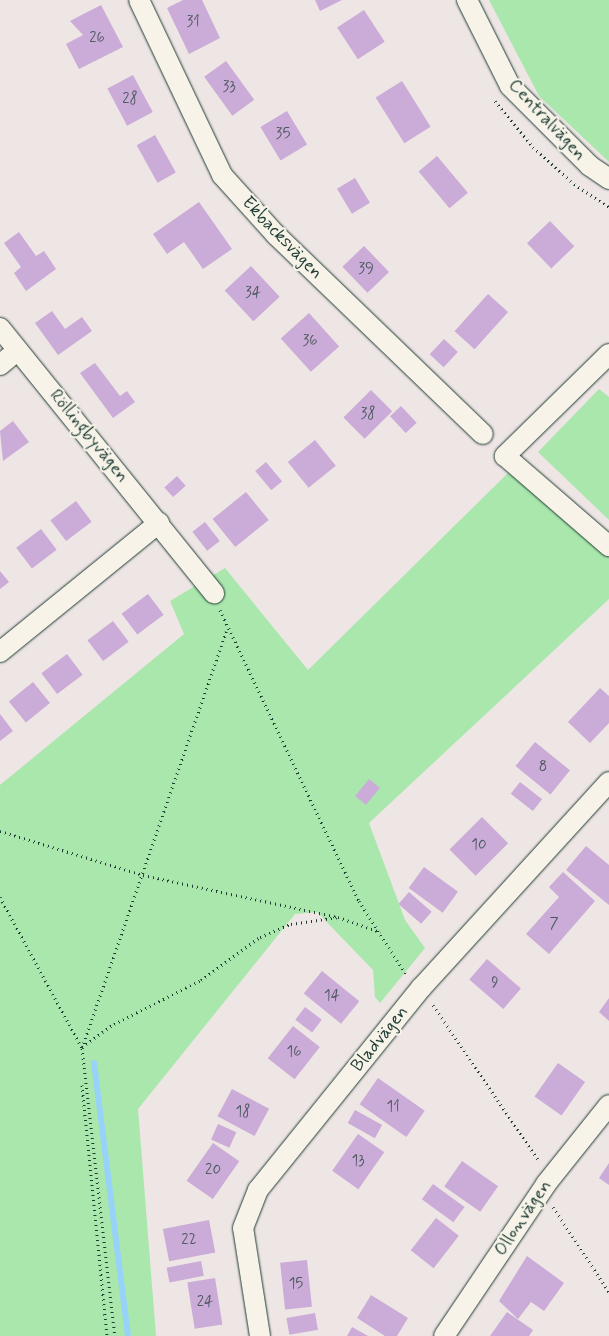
<!DOCTYPE html>
<meta charset="utf-8">
<style>
body{margin:0}
#map{position:relative;width:609px;height:1336px;overflow:hidden;background:#eee5e5;font-family:Mynerve,sans-serif}
div>[style]{position:absolute}
.green>*{inset:0;background:#aae7ad}
.stream>*{height:6px;margin:-3px;padding:0 3px;transform-origin:3px;border-radius:3px;background:#97d3f8}
.building>*{inset:0;background:#cbabd7;transform-origin:0 0}
.path>*{height:3px;margin-top:-1.5px;transform-origin:0;background:repeating-linear-gradient(90deg,#1f3d34 0 1px,transparent 0 5px)}
.roads{filter:drop-shadow(0 0 1px #1f3d34) drop-shadow(0 0 1px #1f3d34)}
.minor>*{height:20px;margin:-10px;padding:0 10px;transform-origin:10px;border-radius:10px;background:#f7f3e8}
span{translate:-50% -50%;white-space:nowrap;text-align:center;line-height:1.15;-webkit-text-stroke:4.5px #f7f3e8;paint-order:stroke}
.number-label{font-size:15px;color:#4a585d}
.number-label span{-webkit-text-stroke-width:0}
.street-label{font-size:18px;color:#1f3d34}
</style>
<div id="map">
<div class="green">
<div style="clip-path:polygon(489px 0,609px 0,609px 162px,539px 96px)"></div>
<div style="clip-path:polygon(599px 389px,609px 397px,609px 520px,538px 452px)"></div>
<div style="clip-path:polygon(512px 469px,609px 557px,609px 599px,369px 823px,405px 920px,425px 948px,380px 1003px,375px 997px,373px 970px,317px 912px,295px 914px,138px 1109px,156px 1336px,0 1336px,0 785px,184px 634px,170px 601px,225px 568px,308px 670px)"></div>
</div>
<div class="stream">
<div style="left:94px;top:1063px;width:275px;rotate:82.9deg"></div>
</div>
<div class="building">
<div style="clip-path:polygon(183px 0,202px 0,220px 38px,189px 54px,167px 8px)"></div>
<div style="clip-path:polygon(315px 0,342px 0,320px 11px)"></div>
<div style="clip-path:polygon(101px 5px,123px 47px,79px 69px,66px 44px,83px 35px,70px 21px)"></div>
<div style="left:364px;top:10px;width:38px;height:32px;rotate:57deg"></div>
<div style="left:226px;top:61px;width:48px;height:27px;rotate:54deg"></div>
<div style="left:133px;top:75px;width:42px;height:29px;rotate:62deg"></div>
<div style="left:402px;top:81px;width:54px;height:31px;rotate:58deg"></div>
<div style="left:287px;top:111px;width:39px;height:31px;rotate:59deg"></div>
<div style="left:155px;top:135px;width:43px;height:21px;rotate:61deg"></div>
<div style="left:437px;top:156px;width:48px;height:24px;rotate:50deg"></div>
<div style="left:355px;top:178px;width:29px;height:21px;rotate:59deg"></div>
<div style="clip-path:polygon(199px 202px,232px 249px,203px 269px,184px 242px,167px 254px,153px 234px)"></div>
<div style="left:550px;top:221px;width:35px;height:32px;rotate:46deg"></div>
<div style="clip-path:polygon(19px 232px,36px 256px,44px 251px,56px 269px,26px 291px,14px 273px,21px 267px,4px 243px)"></div>
<div style="left:364px;top:246px;width:36px;height:30px;rotate:46deg"></div>
<div style="left:251px;top:266px;width:42px;height:36px;rotate:47deg"></div>
<div style="left:488px;top:294px;width:27px;height:50px;rotate:42deg"></div>
<div style="clip-path:polygon(52px 311px,65px 329px,82px 317px,92px 331px,58px 355px,35px 323px)"></div>
<div style="left:309px;top:313px;width:45px;height:38px;rotate:48deg"></div>
<div style="left:444px;top:339px;width:19px;height:21px;rotate:43deg"></div>
<div style="clip-path:polygon(95px 363px,120px 396px,127px 391px,135px 402px,113px 418px,80px 373px)"></div>
<div style="left:371px;top:390px;width:30px;height:39px;rotate:45deg"></div>
<div style="left:401px;top:406px;width:23px;height:15px;rotate:47deg"></div>
<div style="clip-path:polygon(13px 421px,29px 442px,3px 461px,0 431px)"></div>
<div style="left:315px;top:440px;width:33px;height:35px;rotate:51deg"></div>
<div style="left:266px;top:462px;width:25px;height:14px;rotate:50deg"></div>
<div style="left:177px;top:476px;width:13px;height:17px;rotate:48deg"></div>
<div style="left:246px;top:492px;width:36px;height:43px;rotate:51deg"></div>
<div style="left:76px;top:501px;width:26px;height:32px;rotate:53deg"></div>
<div style="left:205px;top:522px;width:24px;height:16px;rotate:52deg"></div>
<div style="left:41px;top:529px;width:26px;height:31px;rotate:53deg"></div>
<div style="clip-path:polygon(0 571px,9px 582px,0 589px)"></div>
<div style="left:148px;top:594px;width:26px;height:33px;rotate:53deg"></div>
<div style="left:113px;top:621px;width:26px;height:32px;rotate:53deg"></div>
<div style="left:67px;top:654px;width:26px;height:32px;rotate:53deg"></div>
<div style="left:33px;top:682px;width:27px;height:31px;rotate:51deg"></div>
<div style="clip-path:polygon(600px 688px,609px 696px,609px 723px,590px 743px,568px 722px)"></div>
<div style="clip-path:polygon(0 714px,13px 731px,0 741px)"></div>
<div style="left:535px;top:742px;width:45px;height:31px;rotate:39deg"></div>
<div style="left:369px;top:779px;width:14px;height:22px;rotate:39deg"></div>
<div style="left:520px;top:782px;width:28px;height:15px;rotate:38deg"></div>
<div style="left:482px;top:817px;width:37px;height:46px;rotate:45deg"></div>
<div style="clip-path:polygon(586px 846px,609px 865px,609px 905px,566px 870px)"></div>
<div style="left:424px;top:867px;width:42px;height:26px;rotate:36deg"></div>
<div style="clip-path:polygon(563px 872px,595px 901px,549px 954px,526px 934px,559px 897px,549px 887px)"></div>
<div style="left:409px;top:892px;width:30px;height:16px;rotate:41deg"></div>
<div style="left:487px;top:959px;width:45px;height:27px;rotate:41deg"></div>
<div style="left:322px;top:971px;width:48px;height:29px;rotate:39deg"></div>
<div style="clip-path:polygon(609px 998px,609px 1021px,599px 1012px)"></div>
<div style="left:305px;top:1007px;width:21px;height:16px;rotate:37deg"></div>
<div style="left:293px;top:1026px;width:34px;height:41px;rotate:38deg"></div>
<div style="left:558px;top:1063px;width:33px;height:41px;rotate:35deg"></div>
<div style="left:378px;top:1078px;width:57px;height:32px;rotate:35deg"></div>
<div style="left:232px;top:1089px;width:42px;height:31px;rotate:28deg"></div>
<div style="left:355px;top:1110px;width:31px;height:15px;rotate:29deg"></div>
<div style="left:218px;top:1124px;width:20px;height:17px;rotate:24deg"></div>
<div style="left:358px;top:1134px;width:32px;height:45px;rotate:35deg"></div>
<div style="left:213px;top:1143px;width:32px;height:46px;rotate:35deg"></div>
<div style="left:462px;top:1161px;width:44px;height:31px;rotate:35deg"></div>
<div style="clip-path:polygon(609px 1163px,609px 1185px,599px 1178px)"></div>
<div style="left:433px;top:1184px;width:39px;height:19px;rotate:36deg"></div>
<div style="left:436px;top:1218px;width:29px;height:41px;rotate:38deg"></div>
<div style="left:209px;top:1220px;width:33px;height:47px;rotate:79deg"></div>
<div style="clip-path:polygon(527px 1256px,564px 1283px,544px 1311px,531px 1302px,518px 1319px,499px 1301px)"></div>
<div style="left:307px;top:1260px;width:47px;height:27px;rotate:84deg"></div>
<div style="left:201px;top:1261px;width:15px;height:35px;rotate:79deg"></div>
<div style="left:215px;top:1278px;width:47px;height:28px;rotate:81deg"></div>
<div style="clip-path:polygon(371px 1295px,408px 1318px,397px 1336px,385px 1336px,357px 1318px)"></div>
<div style="clip-path:polygon(507px 1312px,533px 1330px,529px 1336px,490px 1336px)"></div>
<div style="left:315px;top:1313px;width:17px;height:29px;rotate:80deg"></div>
<div style="clip-path:polygon(352px 1327px,368px 1336px,347px 1336px)"></div>
</div>
<div class="path">
<div style="left:495px;top:101px;width:60px;rotate:50.4deg"></div>
<div style="left:533px;top:147px;width:55px;rotate:42.1deg"></div>
<div style="left:574px;top:184px;width:42px;rotate:33.3deg"></div>
<div style="left:220px;top:610px;width:322px;rotate:64.5deg"></div>
<div style="left:359px;top:901px;width:89px;rotate:57.4deg"></div>
<div style="left:0;top:831px;width:150px;rotate:17.1deg"></div>
<div style="left:143px;top:875px;width:199px;rotate:12.2deg"></div>
<div style="left:0;top:897px;width:172px;rotate:61.5deg"></div>
<div style="left:82px;top:1048px;width:290px;rotate:83.5deg"></div>
<div style="left:433px;top:1005px;width:189px;rotate:55.8deg"></div>
<div style="left:82px;top:1047px;width:39px;rotate:-36deg"></div>
<div style="left:114px;top:1024px;width:97px;rotate:-26.8deg"></div>
<div style="left:201px;top:980px;width:73px;rotate:-36.1deg"></div>
<div style="left:260px;top:937px;width:34px;rotate:-23deg"></div>
<div style="left:291px;top:924px;width:48px;rotate:-8.5deg"></div>
<div style="left:338px;top:917px;width:45px;rotate:19.7deg"></div>
<div style="left:82px;top:1048px;width:441px;rotate:-70.9deg"></div>
<div style="left:82px;top:1085px;width:252px;rotate:84.3deg"></div>
<div style="left:553px;top:1207px;width:102px;rotate:56.6deg"></div>
</div>
<div class="roads">
<div class="minor">
<div style="left:139px;top:0;width:194px;rotate:64.6deg"></div>
<div style="left:222px;top:175px;width:81px;rotate:48deg"></div>
<div style="left:276px;top:235px;width:287px;rotate:43.9deg"></div>
<div style="left:467px;top:0;width:96px;rotate:63.4deg"></div>
<div style="left:510px;top:86px;width:113px;rotate:45deg"></div>
<div style="left:590px;top:166px;width:23px;rotate:34deg"></div>
<div style="left:0;top:328px;width:341px;rotate:51.1deg"></div>
<div style="left:609px;top:354px;width:146px;rotate:135.6deg"></div>
<div style="left:505px;top:456px;width:138px;rotate:40.9deg"></div>
<div style="left:0;top:365px;width:23px;rotate:-40deg"></div>
<div style="left:0;top:652px;width:205px;rotate:-39.1deg"></div>
<div style="left:260px;top:1336px;width:109px;rotate:-98.9deg"></div>
<div style="left:243px;top:1228px;width:41px;rotate:-68.5deg"></div>
<div style="left:258px;top:1190px;width:260px;rotate:-51.1deg"></div>
<div style="left:421px;top:988px;width:279px;rotate:-47.6deg"></div>
<div style="left:444px;top:1336px;width:183px;rotate:-56.1deg"></div>
<div style="left:546px;top:1184px;width:101px;rotate:-51.4deg"></div>
</div>
</div>
<div class="number-label">
<span style="left:193px;top:23px">31</span>
<span style="left:97px;top:39px">26</span>
<span style="left:229px;top:88px">33</span>
<span style="left:130px;top:100px">28</span>
<span style="left:283px;top:135px">35</span>
<span style="left:366px;top:270px">39</span>
<span style="left:253px;top:294px">34</span>
<span style="left:310px;top:342px">36</span>
<span style="left:368px;top:415px">38</span>
<span style="left:543px;top:768px">8</span>
<span style="left:479px;top:846px">10</span>
<span style="left:554px;top:925px">7</span>
<span style="left:495px;top:984px">9</span>
<span style="left:332px;top:997px">14</span>
<span style="left:294px;top:1053px">16</span>
<span style="left:393px;top:1108px">11</span>
<span style="left:243px;top:1113px">18</span>
<span style="left:358px;top:1162px">13</span>
<span style="left:213px;top:1171px">20</span>
<span style="left:189px;top:1241px">22</span>
<span style="left:296px;top:1285px">15</span>
<span style="left:205px;top:1303px">24</span>
</div>
<div class="street-label">
<span style="left:547px;top:120px;rotate:47deg">Centralvägen</span>
<span style="left:282px;top:238px;rotate:46deg">Ekbacksvägen</span>
<span style="left:89px;top:436px;rotate:51deg">Röllingbyvägen</span>
<span style="left:380px;top:1039px;rotate:-51deg">Bladvägen</span>
<span style="left:523px;top:1218px;rotate:-56deg">Ollonvägen</span>
</div>
</div>
